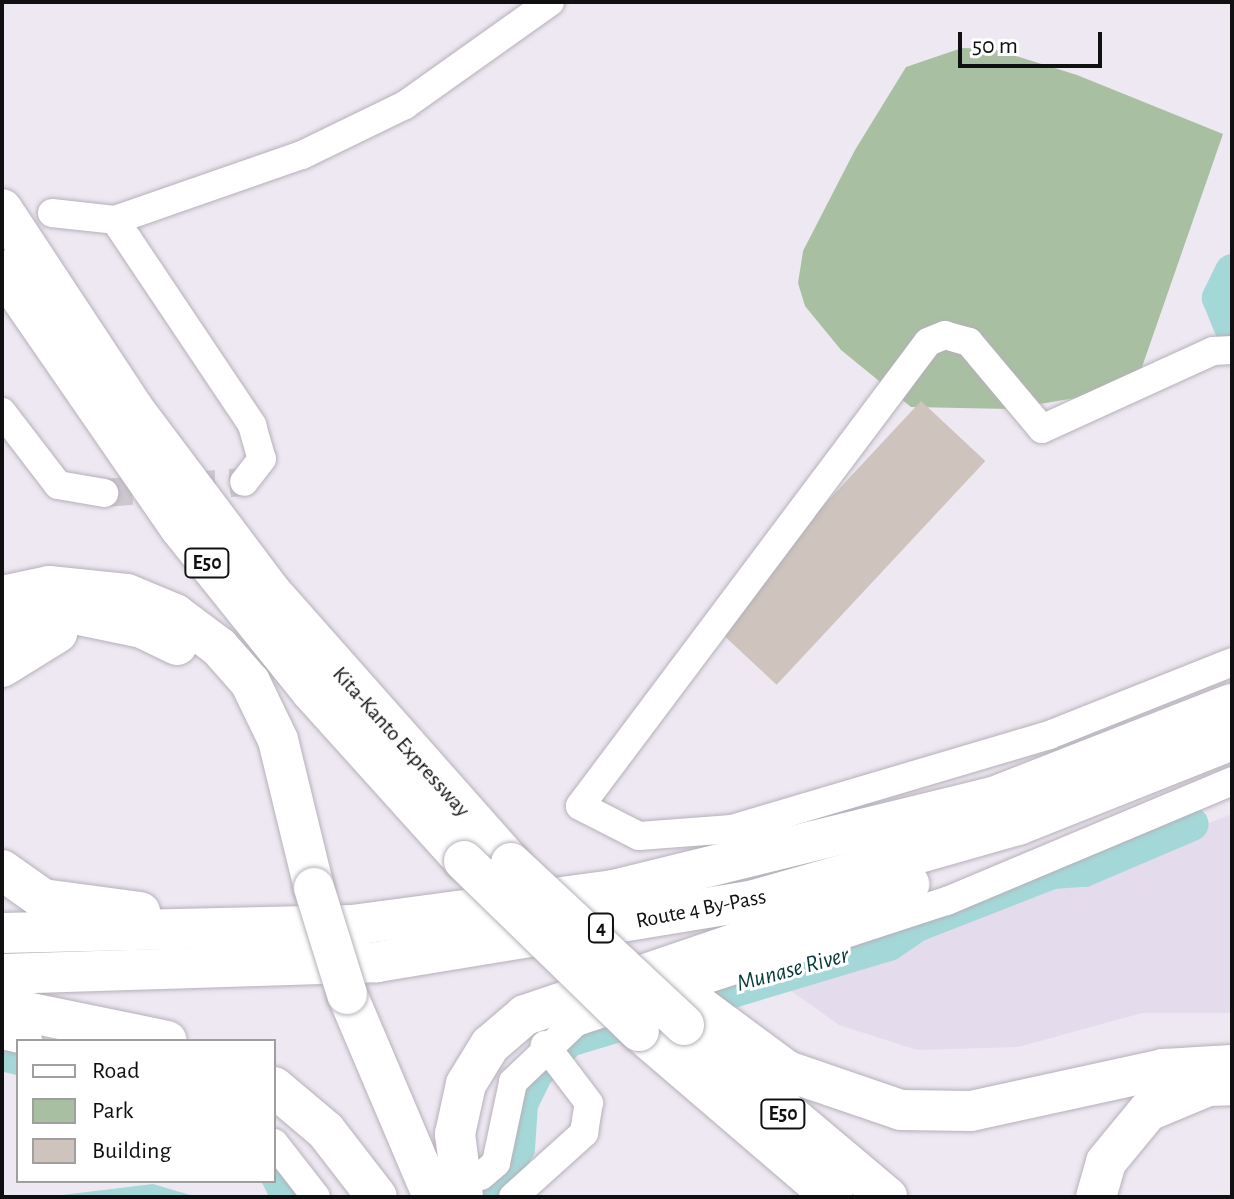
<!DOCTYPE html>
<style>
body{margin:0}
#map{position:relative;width:1234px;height:1199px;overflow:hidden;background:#eee8f2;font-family:"Alegreya Sans",sans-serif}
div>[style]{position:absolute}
.built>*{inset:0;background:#e4dbec}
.green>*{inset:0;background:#a8c0a1}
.water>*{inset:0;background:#a4d8d8}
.river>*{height:34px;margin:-17px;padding:0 17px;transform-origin:17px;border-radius:17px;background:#a4d8d8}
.building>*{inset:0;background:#cec3bd;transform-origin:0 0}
.minor-tunnel>*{height:28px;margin-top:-14px;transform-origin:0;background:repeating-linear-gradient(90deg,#cdc7d0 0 28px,transparent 0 42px)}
.roads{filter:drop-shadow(0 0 2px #b5b0b9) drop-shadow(0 0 2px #b5b0b9)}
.minor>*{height:28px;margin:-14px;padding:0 14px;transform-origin:14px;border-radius:14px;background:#fff}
.highway>*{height:40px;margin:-20px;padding:0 20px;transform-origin:20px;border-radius:20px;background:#fff}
.bridges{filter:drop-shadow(0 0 2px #b5b0b9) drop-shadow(0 0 2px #b5b0b9)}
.highway-bridge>*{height:40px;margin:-20px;padding:0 20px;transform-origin:20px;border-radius:20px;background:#fff}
span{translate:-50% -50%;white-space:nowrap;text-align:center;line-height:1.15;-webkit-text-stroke:6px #fff;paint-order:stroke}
.shield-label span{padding:2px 6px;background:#fff;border:2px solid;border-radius:6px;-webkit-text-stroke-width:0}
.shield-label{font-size:20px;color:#100f12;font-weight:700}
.street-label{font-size:22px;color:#100f12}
.water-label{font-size:24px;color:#06393a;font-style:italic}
.frame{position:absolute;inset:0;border:4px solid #100f12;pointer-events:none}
.legend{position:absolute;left:16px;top:1039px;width:260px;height:144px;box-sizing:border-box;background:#fff;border:2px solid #9f9fa0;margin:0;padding:10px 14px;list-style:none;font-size:24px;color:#100f12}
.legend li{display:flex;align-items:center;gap:16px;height:40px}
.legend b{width:40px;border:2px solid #9f9fa0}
.scale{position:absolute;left:958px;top:32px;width:144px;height:36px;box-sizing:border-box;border:4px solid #100f12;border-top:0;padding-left:10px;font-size:24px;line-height:28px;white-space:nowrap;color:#100f12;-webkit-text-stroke:6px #fff;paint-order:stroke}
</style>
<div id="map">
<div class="built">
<div style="clip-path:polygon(1232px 814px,1232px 1013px,1142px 1013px,1018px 1047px,917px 1050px,839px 1025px,780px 983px,894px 948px)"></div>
</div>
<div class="green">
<div style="clip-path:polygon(962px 48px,993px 49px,1077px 75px,1223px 134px,1141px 370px,1081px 397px,1010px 409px,911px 407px,841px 350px,805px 306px,798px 283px,803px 251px,855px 150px,906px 67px)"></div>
</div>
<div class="water">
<div style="clip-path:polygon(153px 1184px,197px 1197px,59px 1197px,62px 1195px)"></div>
</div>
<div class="river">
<div style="left:1232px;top:271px;width:30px;rotate:116deg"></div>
<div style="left:1219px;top:298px;width:35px;rotate:68deg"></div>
<div style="left:2px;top:1054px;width:16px;rotate:14deg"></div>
<div style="left:274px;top:1169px;width:31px;rotate:63deg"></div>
<div style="left:475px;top:1197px;width:24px;rotate:-30deg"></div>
<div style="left:496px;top:1185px;width:43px;rotate:-59.3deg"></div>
<div style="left:518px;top:1148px;width:44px;rotate:-86.1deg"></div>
<div style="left:521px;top:1104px;width:34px;rotate:-64deg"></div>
<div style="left:536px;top:1073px;width:47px;rotate:-45deg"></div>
<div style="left:569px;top:1040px;width:334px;rotate:-16.7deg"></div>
<div style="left:889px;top:944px;width:34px;rotate:-34deg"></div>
<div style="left:917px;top:925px;width:145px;rotate:-21.4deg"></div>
<div style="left:1052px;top:872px;width:32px;rotate:-4deg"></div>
<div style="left:1084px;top:870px;width:117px;rotate:-23.1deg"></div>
</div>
<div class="building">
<div style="left:921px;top:401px;width:88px;height:306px;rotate:43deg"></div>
</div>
<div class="minor-tunnel">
<div style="left:104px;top:493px;width:140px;rotate:-4.5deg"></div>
</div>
<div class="roads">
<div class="minor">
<div style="left:52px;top:213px;width:63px;rotate:6.3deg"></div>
<div style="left:115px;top:220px;width:198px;rotate:-19.2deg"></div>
<div style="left:302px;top:155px;width:114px;rotate:-25.9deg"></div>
<div style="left:405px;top:105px;width:178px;rotate:-35.4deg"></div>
<div style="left:115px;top:220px;width:247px;rotate:56.2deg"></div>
<div style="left:252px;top:425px;width:35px;rotate:74deg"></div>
<div style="left:262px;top:459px;width:29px;rotate:128deg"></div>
<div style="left:1232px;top:350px;width:19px;rotate:177deg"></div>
<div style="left:1213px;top:351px;width:188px;rotate:155.5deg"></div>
<div style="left:1042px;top:429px;width:114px;rotate:-130deg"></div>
<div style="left:969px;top:342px;width:25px;rotate:-164deg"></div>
<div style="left:945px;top:335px;width:18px;rotate:158deg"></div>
<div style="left:928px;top:342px;width:580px;rotate:126.87deg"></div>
<div style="left:580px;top:806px;width:66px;rotate:27deg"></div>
<div style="left:639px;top:836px;width:93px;rotate:-4.3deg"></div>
<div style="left:732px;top:829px;width:331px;rotate:-16.5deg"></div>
<div style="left:1049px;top:735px;width:197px;rotate:-21.7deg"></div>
<div style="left:2px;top:412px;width:92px;rotate:52.5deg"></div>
<div style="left:58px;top:485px;width:47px;rotate:9.9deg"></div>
<div style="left:2px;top:1035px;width:27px;rotate:13deg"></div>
<div style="left:274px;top:1143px;width:68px;rotate:52.1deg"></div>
<div style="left:481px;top:1176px;width:20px;rotate:-41deg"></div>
<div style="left:496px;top:1163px;width:83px;rotate:-78.1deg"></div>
<div style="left:513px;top:1082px;width:87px;rotate:-43.6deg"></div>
<div style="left:576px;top:1022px;width:390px;rotate:-18.1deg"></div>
<div style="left:947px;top:901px;width:309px;rotate:-22.8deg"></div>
<div style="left:513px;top:1197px;width:96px;rotate:-42deg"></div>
<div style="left:584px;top:1133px;width:30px;rotate:-81deg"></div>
<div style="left:589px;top:1103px;width:73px;rotate:-127.2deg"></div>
</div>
<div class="highway">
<div style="left:2px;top:209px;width:238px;rotate:56.6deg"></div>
<div style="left:133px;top:408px;width:231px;rotate:53.1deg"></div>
<div style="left:272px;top:593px;width:361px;rotate:48.5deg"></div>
<div style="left:2px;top:270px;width:313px;rotate:55.4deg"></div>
<div style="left:180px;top:528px;width:209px;rotate:51.2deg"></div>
<div style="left:311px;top:691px;width:229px;rotate:48deg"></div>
<div style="left:2px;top:596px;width:48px;rotate:-12deg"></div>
<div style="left:49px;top:586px;width:78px;rotate:5.9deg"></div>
<div style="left:127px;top:594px;width:52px;rotate:22.6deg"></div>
<div style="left:175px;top:614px;width:55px;rotate:36.9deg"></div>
<div style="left:219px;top:647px;width:47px;rotate:48.5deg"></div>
<div style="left:250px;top:682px;width:64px;rotate:64.2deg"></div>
<div style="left:278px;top:740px;width:152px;rotate:76.3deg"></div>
<div style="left:2px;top:631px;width:74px;rotate:-13.3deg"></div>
<div style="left:74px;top:614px;width:69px;rotate:11.6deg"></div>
<div style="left:142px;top:628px;width:39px;rotate:26deg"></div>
<div style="left:2px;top:667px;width:65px;rotate:-31.7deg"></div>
<div style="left:2px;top:870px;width:50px;rotate:35.3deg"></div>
<div style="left:43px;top:899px;width:98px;rotate:7.6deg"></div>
<div style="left:2px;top:933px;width:350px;rotate:-1.3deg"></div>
<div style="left:352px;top:925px;width:264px;rotate:-7.6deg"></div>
<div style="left:614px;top:890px;width:390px;rotate:-13.8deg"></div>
<div style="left:993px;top:797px;width:256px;rotate:-21.3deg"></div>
<div style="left:2px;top:974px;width:375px;rotate:-1.8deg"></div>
<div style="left:377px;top:962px;width:382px;rotate:-9.3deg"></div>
<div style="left:754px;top:900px;width:274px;rotate:-15.9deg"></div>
<div style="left:1018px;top:825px;width:230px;rotate:-21.7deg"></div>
<div style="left:347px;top:994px;width:220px;rotate:67deg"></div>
<div style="left:2px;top:1007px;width:168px;rotate:11.6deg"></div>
<div style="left:702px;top:1008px;width:106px;rotate:36.5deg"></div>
<div style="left:787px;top:1071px;width:120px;rotate:18.9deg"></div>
<div style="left:901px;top:1110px;width:70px;rotate:0.8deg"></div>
<div style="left:971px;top:1111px;width:197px;rotate:-12.3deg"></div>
<div style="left:1163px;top:1069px;width:69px;rotate:-3.3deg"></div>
<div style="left:639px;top:1031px;width:255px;rotate:40.6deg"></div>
<div style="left:696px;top:1036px;width:250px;rotate:40.1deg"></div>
<div style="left:274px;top:1087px;width:68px;rotate:40.2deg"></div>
<div style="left:326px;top:1131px;width:83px;rotate:52.3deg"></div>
<div style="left:463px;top:1197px;width:64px;rotate:-97.2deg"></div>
<div style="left:455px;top:1134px;width:51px;rotate:-77.6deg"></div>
<div style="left:466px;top:1084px;width:46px;rotate:-58.4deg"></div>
<div style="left:490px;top:1045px;width:46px;rotate:-40.6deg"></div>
<div style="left:525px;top:1015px;width:406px;rotate:-18.8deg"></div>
<div style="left:1096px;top:1197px;width:36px;rotate:-74deg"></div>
<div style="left:1106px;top:1162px;width:66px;rotate:-50.5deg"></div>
<div style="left:1148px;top:1111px;width:65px;rotate:-22.6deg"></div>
<div style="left:1208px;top:1086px;width:24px;rotate:-2deg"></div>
</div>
</div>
<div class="bridges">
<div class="highway-bridge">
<div style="left:464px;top:861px;width:244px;rotate:44.2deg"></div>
<div style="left:511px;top:863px;width:237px;rotate:43.1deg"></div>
<div style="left:314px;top:888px;width:111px;rotate:72.7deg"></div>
</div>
</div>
<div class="shield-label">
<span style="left:207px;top:563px">E50</span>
<span style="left:601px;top:928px">4</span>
<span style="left:783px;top:1114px">E50</span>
</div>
<div class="street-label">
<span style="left:401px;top:742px;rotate:48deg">Kita-Kanto Expressway</span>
<span style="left:701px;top:909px;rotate:-11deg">Route 4 By-Pass</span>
</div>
<div class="water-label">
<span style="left:793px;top:970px;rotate:-15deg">Munase River</span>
</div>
<div class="frame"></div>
<ul class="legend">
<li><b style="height:10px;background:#fff"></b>Road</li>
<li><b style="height:22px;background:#a8c0a1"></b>Park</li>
<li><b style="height:22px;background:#cec3bd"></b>Building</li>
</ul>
<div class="scale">50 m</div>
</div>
